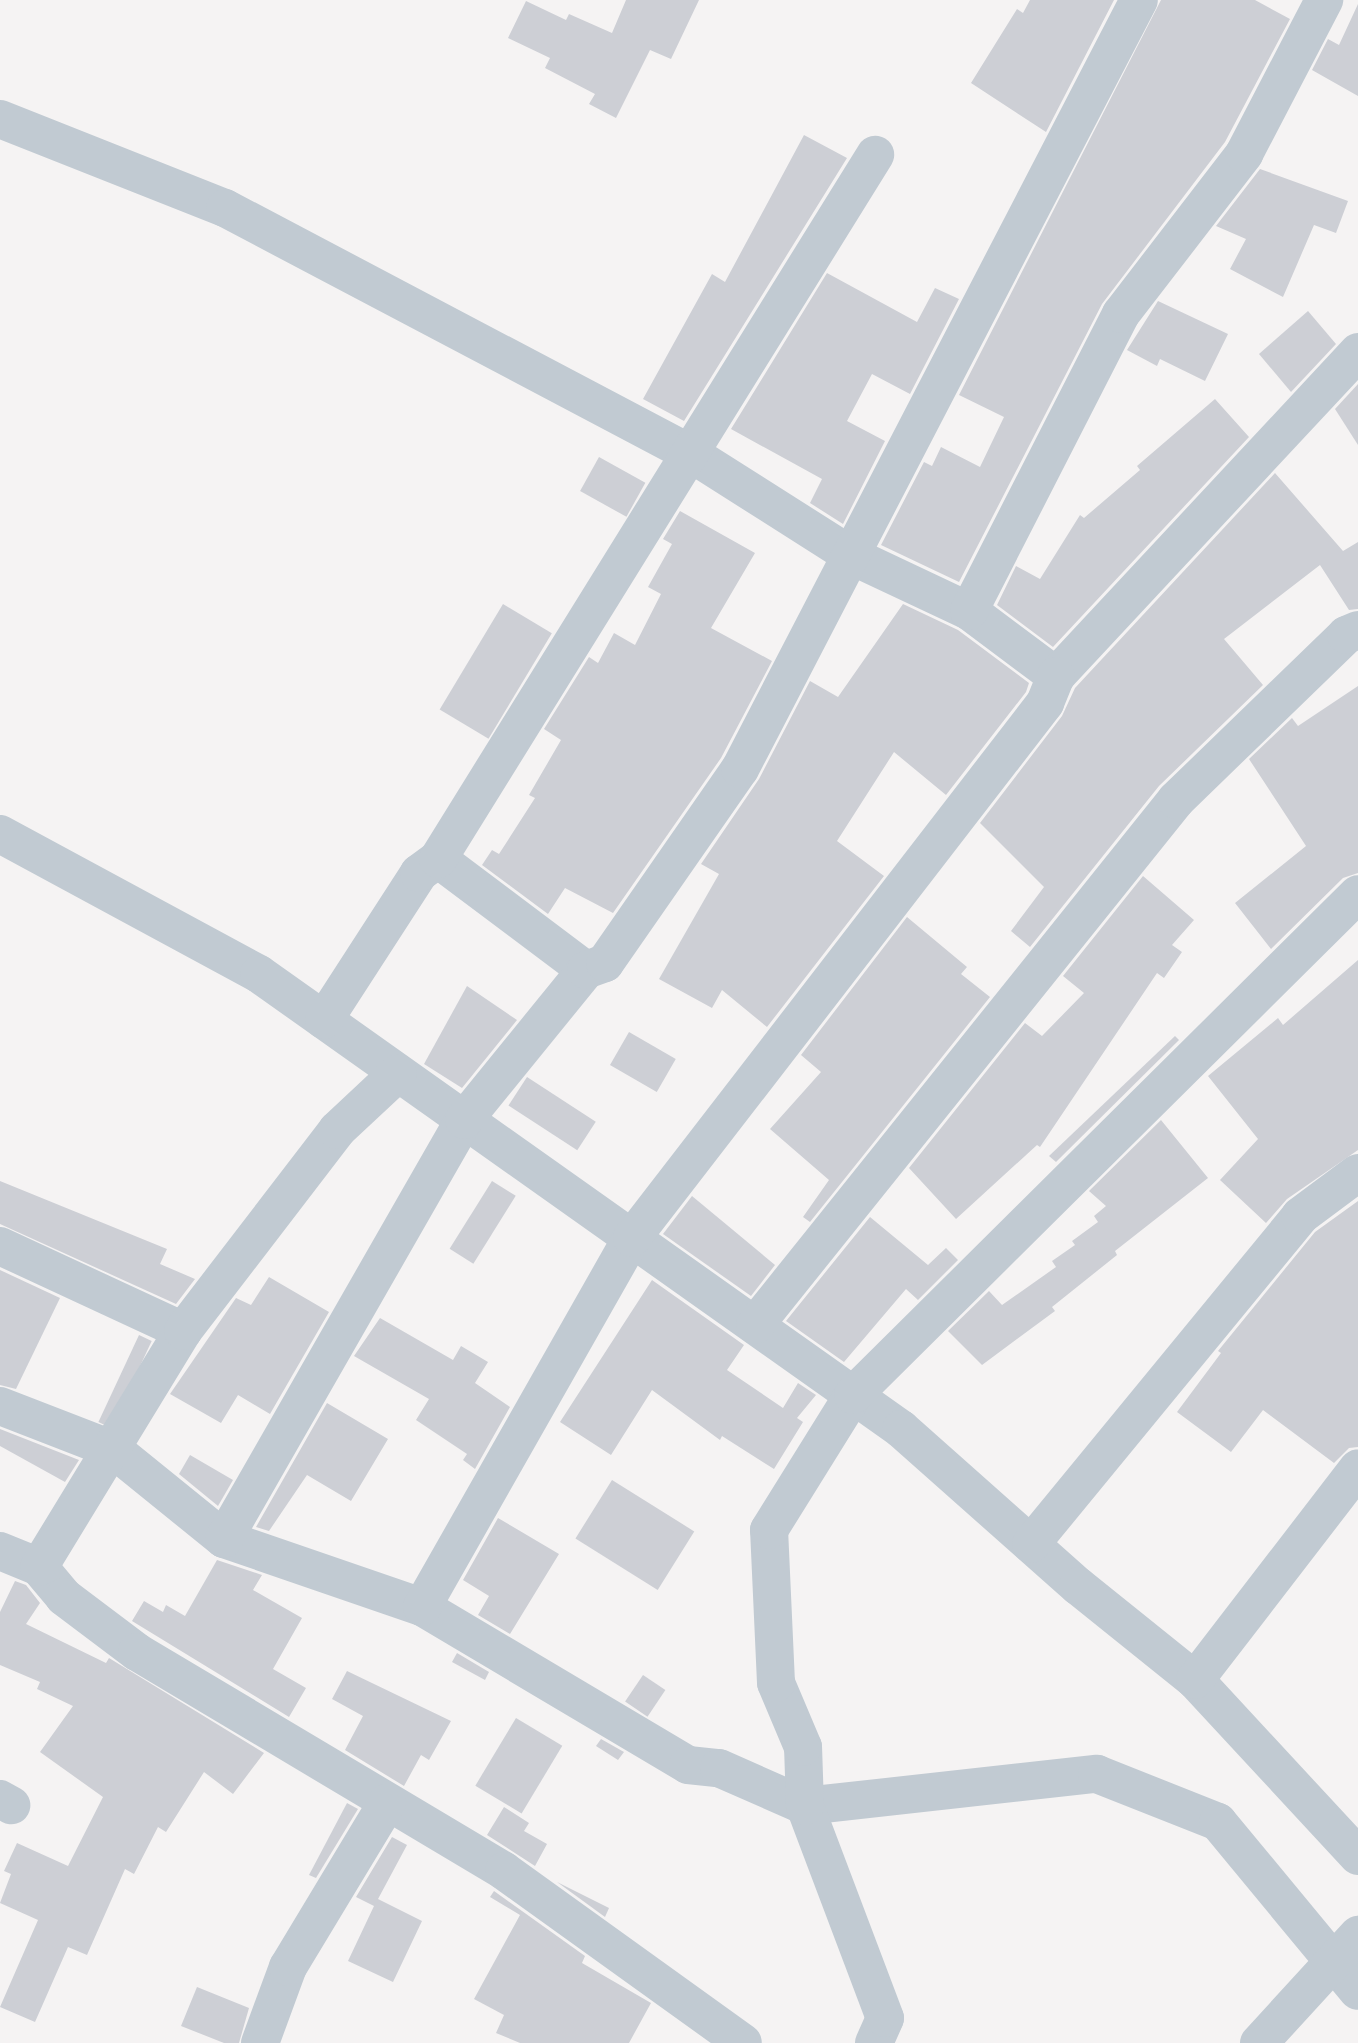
<!DOCTYPE html>
<style>
body{margin:0}
#map{position:relative;width:1358px;height:2043px;overflow:hidden;background:#f5f3f3;font-family:"Asap Condensed",sans-serif}
div>[style]{position:absolute}
.building>*{inset:0;background:#cdcfd5;transform-origin:0 0}
.minor>*{height:38px;margin:-19px;padding:0 19px;transform-origin:19px;border-radius:19px;background:#c1cad2}
span{translate:-50% -50%;white-space:nowrap;text-align:center;line-height:1.15;-webkit-text-stroke:5px #fff;paint-order:stroke}
</style>
<div id="map">
<div class="building">
<div style="clip-path:polygon(626px 0,699px 0,671px 59px,650px 50px,616px 118px,589px 104px,595px 94px,545px 68px,550px 58px,508px 38px,526px 1px,566px 20px,569px 14px,612px 33px)"></div>
<div style="clip-path:polygon(1030px 0,1114px 0,1046px 132px,971px 83px,1017px 9px,1023px 13px)"></div>
<div style="clip-path:polygon(1161px 0,1255px 0,1290px 19px,1225px 142px,1102px 304px,959px 582px,881px 545px,924px 462px,932px 466px,941px 447px,980px 467px,1004px 417px,959px 395px)"></div>
<div style="clip-path:polygon(1358px 4px,1358px 96px,1312px 70px,1328px 39px,1339px 45px)"></div>
<div style="clip-path:polygon(804px 135px,847px 158px,684px 421px,643px 399px,712px 274px,725px 282px)"></div>
<div style="clip-path:polygon(1260px 169px,1348px 201px,1336px 233px,1314px 225px,1283px 297px,1230px 269px,1246px 239px,1216px 226px)"></div>
<div style="clip-path:polygon(827px 273px,917px 322px,935px 288px,959px 299px,910px 394px,872px 374px,847px 421px,885px 441px,843px 524px,810px 503px,822px 479px,731px 429px)"></div>
<div style="clip-path:polygon(1158px 301px,1228px 334px,1205px 381px,1160px 359px,1157px 366px,1127px 350px)"></div>
<div style="clip-path:polygon(1308px 311px,1336px 344px,1291px 392px,1259px 354px)"></div>
<div style="clip-path:polygon(1358px 384px,1358px 445px,1335px 409px)"></div>
<div style="clip-path:polygon(1215px 399px,1249px 437px,1053px 647px,997px 605px,1016px 566px,1040px 579px,1080px 515px,1084px 518px,1140px 470px,1137px 466px)"></div>
<div style="left:599px;top:457px;width:53px;height:39px;rotate:29deg"></div>
<div style="clip-path:polygon(1275px 473px,1343px 551px,1358px 542px,1358px 609px,1349px 610px,1320px 565px,1224px 639px,1263px 685px,1159px 786px,1030px 947px,1011px 931px,1044px 887px,980px 823px,1062px 716px,1075px 688px)"></div>
<div style="clip-path:polygon(680px 511px,755px 553px,711px 628px,772px 661px,721px 758px,613px 913px,565px 888px,548px 914px,482px 865px,492px 850px,499px 854px,535px 798px,529px 795px,561px 740px,544px 729px,589px 657px,598px 663px,614px 633px,635px 645px,661px 594px,648px 587px,672px 544px,663px 539px)"></div>
<div style="left:503px;top:604px;width:57px;height:123px;rotate:31deg"></div>
<div style="clip-path:polygon(903px 604px,958px 630px,1029px 683px,1026px 692px,946px 795px,894px 752px,837px 841px,884px 876px,767px 1027px,722px 990px,712px 1008px,659px 979px,719px 874px,701px 864px,759px 779px,810px 681px,838px 697px)"></div>
<div style="clip-path:polygon(1358px 686px,1358px 873px,1343px 878px,1271px 949px,1235px 903px,1306px 846px,1249px 759px,1292px 718px,1298px 726px)"></div>
<div style="clip-path:polygon(1143px 876px,1194px 920px,1172px 945px,1182px 952px,1164px 978px,1157px 973px,1040px 1147px,1037px 1145px,956px 1219px,909px 1168px,1025px 1023px,1042px 1036px,1084px 993px,1063px 976px)"></div>
<div style="clip-path:polygon(907px 917px,967px 967px,961px 974px,990px 997px,810px 1222px,803px 1217px,829px 1180px,770px 1129px,821px 1072px,801px 1055px)"></div>
<div style="clip-path:polygon(1358px 960px,1358px 1150px,1287px 1199px,1266px 1223px,1220px 1180px,1258px 1139px,1208px 1076px,1278px 1018px,1283px 1025px)"></div>
<div style="clip-path:polygon(467px 986px,517px 1020px,462px 1088px,424px 1064px)"></div>
<div style="left:629px;top:1032px;width:54px;height:38px;rotate:30deg"></div>
<div style="clip-path:polygon(1175px 1036px,1179px 1040px,1056px 1162px,1049px 1156px)"></div>
<div style="left:527px;top:1077px;width:82px;height:34px;rotate:33deg"></div>
<div style="clip-path:polygon(1161px 1120px,1208px 1178px,1115px 1251px,1117px 1255px,1052px 1307px,1055px 1311px,982px 1365px,948px 1331px,989px 1291px,1002px 1305px,1056px 1267px,1052px 1261px,1075px 1245px,1072px 1241px,1098px 1222px,1094px 1216px,1106px 1206px,1089px 1191px)"></div>
<div style="clip-path:polygon(0 1181px,167px 1249px,160px 1264px,195px 1279px,176px 1304px,0 1224px)"></div>
<div style="left:492px;top:1181px;width:28px;height:80px;rotate:32deg"></div>
<div style="clip-path:polygon(692px 1196px,775px 1265px,751px 1296px,663px 1234px)"></div>
<div style="clip-path:polygon(1358px 1201px,1358px 1447px,1349px 1448px,1334px 1463px,1263px 1410px,1231px 1452px,1177px 1412px,1221px 1353px,1218px 1351px,1315px 1232px)"></div>
<div style="clip-path:polygon(870px 1217px,928px 1265px,946px 1248px,958px 1260px,918px 1300px,906px 1289px,844px 1362px,786px 1321px)"></div>
<div style="clip-path:polygon(0 1270px,60px 1298px,16px 1389px,0 1385px)"></div>
<div style="clip-path:polygon(269px 1277px,329px 1312px,270px 1414px,238px 1395px,221px 1423px,170px 1394px,236px 1298px,251px 1305px)"></div>
<div style="clip-path:polygon(652px 1280px,744px 1345px,727px 1370px,783px 1408px,798px 1383px,816px 1395px,797px 1418px,803px 1422px,774px 1469px,722px 1436px,720px 1440px,652px 1390px,611px 1455px,560px 1422px)"></div>
<div style="clip-path:polygon(380px 1318px,453px 1360px,461px 1346px,488px 1362px,475px 1383px,510px 1407px,475px 1469px,463px 1460px,467px 1454px,416px 1420px,429px 1399px,354px 1356px)"></div>
<div style="left:139px;top:1335px;width:14px;height:96px;rotate:25deg"></div>
<div style="clip-path:polygon(327px 1403px,388px 1439px,351px 1501px,307px 1475px,269px 1531px,256px 1527px)"></div>
<div style="clip-path:polygon(0 1429px,79px 1460px,65px 1482px,0 1446px)"></div>
<div style="clip-path:polygon(190px 1455px,233px 1480px,218px 1506px,179px 1474px)"></div>
<div style="left:612px;top:1480px;width:97px;height:69px;rotate:32deg"></div>
<div style="clip-path:polygon(498px 1518px,559px 1554px,510px 1634px,478px 1615px,489px 1596px,463px 1580px)"></div>
<div style="clip-path:polygon(217px 1560px,262px 1575px,253px 1590px,302px 1618px,273px 1669px,306px 1688px,289px 1717px,132px 1621px,144px 1601px,163px 1612px,166px 1605px,185px 1616px)"></div>
<div style="clip-path:polygon(15px 1581px,26px 1585px,40px 1603px,26px 1624px,106px 1663px,109px 1658px,264px 1753px,233px 1794px,204px 1772px,166px 1832px,158px 1827px,134px 1874px,125px 1869px,87px 1955px,68px 1947px,35px 2022px,0 2007px,38px 1920px,0 1903px,11px 1874px,4px 1871px,17px 1843px,68px 1866px,103px 1797px,40px 1752px,73px 1706px,37px 1689px,40px 1682px,0 1665px,0 1612px)"></div>
<div style="clip-path:polygon(457px 1653px,489px 1672px,485px 1680px,452px 1662px)"></div>
<div style="clip-path:polygon(347px 1671px,451px 1721px,429px 1760px,421px 1755px,404px 1786px,345px 1750px,363px 1716px,332px 1699px)"></div>
<div style="left:643px;top:1675px;width:27px;height:32px;rotate:34deg"></div>
<div style="left:516px;top:1718px;width:54px;height:79px;rotate:31deg"></div>
<div style="clip-path:polygon(601px 1739px,624px 1752px,618px 1760px,596px 1746px)"></div>
<div style="clip-path:polygon(347px 1803px,358px 1809px,316px 1878px,309px 1875px)"></div>
<div style="clip-path:polygon(504px 1807px,529px 1823px,524px 1831px,547px 1844px,535px 1866px,487px 1835px)"></div>
<div style="clip-path:polygon(392px 1837px,407px 1845px,378px 1899px,422px 1921px,393px 1982px,348px 1961px,374px 1906px,356px 1897px)"></div>
<div style="clip-path:polygon(557px 1882px,609px 1908px,605px 1917px)"></div>
<div style="clip-path:polygon(494px 1891px,585px 1956px,582px 1963px,651px 2003px,629px 2043px,520px 2043px,496px 2033px,504px 2015px,474px 1999px,520px 1915px,490px 1897px)"></div>
<div style="clip-path:polygon(197px 1987px,249px 2008px,239px 2043px,224px 2043px,181px 2026px)"></div>
</div>
<div class="minor">
<div style="left:0;top:119px;width:242px;rotate:21.6deg"></div>
<div style="left:225px;top:208px;width:529px;rotate:27.82deg"></div>
<div style="left:693px;top:455px;width:191px;rotate:32.4deg"></div>
<div style="left:854px;top:557px;width:127px;rotate:25.2deg"></div>
<div style="left:969px;top:611px;width:109px;rotate:36.8deg"></div>
<div style="left:1056px;top:676px;width:443px;rotate:-47deg"></div>
<div style="left:969px;top:611px;width:334px;rotate:-62.9deg"></div>
<div style="left:1121px;top:314px;width:202px;rotate:-52.4deg"></div>
<div style="left:1244px;top:154px;width:174px;rotate:-62.5deg"></div>
<div style="left:0;top:834px;width:294px;rotate:28.4deg"></div>
<div style="left:259px;top:974px;width:787px;rotate:35.33deg"></div>
<div style="left:901px;top:1429px;width:237px;rotate:41.6deg"></div>
<div style="left:1078px;top:1586px;width:150px;rotate:38.8deg"></div>
<div style="left:1195px;top:1680px;width:240px;rotate:47.2deg"></div>
<div style="left:438px;top:859px;width:185px;rotate:36.9deg"></div>
<div style="left:324px;top:1020px;width:175px;rotate:-57.1deg"></div>
<div style="left:419px;top:873px;width:24px;rotate:-36deg"></div>
<div style="left:438px;top:859px;width:829px;rotate:-58.17deg"></div>
<div style="left:0;top:1246px;width:202px;rotate:24.9deg"></div>
<div style="left:755px;top:1325px;width:673px;rotate:-51.27deg"></div>
<div style="left:1176px;top:800px;width:237px;rotate:-44.1deg"></div>
<div style="left:1346px;top:635px;width:13px;rotate:-23deg"></div>
<div style="left:0;top:1406px;width:122px;rotate:21.1deg"></div>
<div style="left:114px;top:1450px;width:141px;rotate:39deg"></div>
<div style="left:224px;top:1539px;width:209px;rotate:19deg"></div>
<div style="left:422px;top:1607px;width:309px;rotate:30.7deg"></div>
<div style="left:688px;top:1765px;width:31px;rotate:6deg"></div>
<div style="left:719px;top:1768px;width:94px;rotate:23.8deg"></div>
<div style="left:805px;top:1806px;width:294px;rotate:-6.3deg"></div>
<div style="left:1097px;top:1774px;width:130px;rotate:21.6deg"></div>
<div style="left:1218px;top:1822px;width:219px;rotate:50.4deg"></div>
<div style="left:224px;top:1539px;width:483px;rotate:-60.2deg"></div>
<div style="left:464px;top:1120px;width:193px;rotate:-50.9deg"></div>
<div style="left:586px;top:970px;width:20px;rotate:-20deg"></div>
<div style="left:605px;top:963px;width:236px;rotate:-55.2deg"></div>
<div style="left:740px;top:769px;width:866px;rotate:-62.58deg"></div>
<div style="left:1031px;top:1544px;width:424px;rotate:-50.6deg"></div>
<div style="left:1300px;top:1216px;width:72px;rotate:-36.6deg"></div>
<div style="left:0;top:1551px;width:42px;rotate:22.3deg"></div>
<div style="left:39px;top:1567px;width:39px;rotate:50deg"></div>
<div style="left:64px;top:1597px;width:91px;rotate:37deg"></div>
<div style="left:137px;top:1652px;width:427px;rotate:30.8deg"></div>
<div style="left:504px;top:1871px;width:294px;rotate:35.7deg"></div>
<div style="left:39px;top:1567px;width:276px;rotate:-58.6deg"></div>
<div style="left:183px;top:1331px;width:253px;rotate:-52.5deg"></div>
<div style="left:337px;top:1130px;width:83px;rotate:-43.1deg"></div>
<div style="left:422px;top:1607px;width:425px;rotate:-60.4deg"></div>
<div style="left:632px;top:1238px;width:676px;rotate:-52.33deg"></div>
<div style="left:1045px;top:703px;width:29px;rotate:-68deg"></div>
<div style="left:1195px;top:1680px;width:267px;rotate:-52.4deg"></div>
<div style="left:0;top:1799px;width:13px;rotate:29deg"></div>
<div style="left:260px;top:2043px;width:81px;rotate:-69.8deg"></div>
<div style="left:288px;top:1967px;width:192px;rotate:-58.9deg"></div>
<div style="left:874px;top:2043px;width:27px;rotate:-66deg"></div>
<div style="left:885px;top:2018px;width:227px;rotate:-110.7deg"></div>
<div style="left:805px;top:1806px;width:59px;rotate:-91.9deg"></div>
<div style="left:803px;top:1747px;width:69px;rotate:-112.9deg"></div>
<div style="left:776px;top:1683px;width:153px;rotate:-92.6deg"></div>
<div style="left:769px;top:1530px;width:159px;rotate:-58.1deg"></div>
<div style="left:853px;top:1395px;width:711px;rotate:-44.77deg"></div>
<div style="left:1259px;top:2043px;width:147px;rotate:-47.5deg"></div>
</div>
</div>
